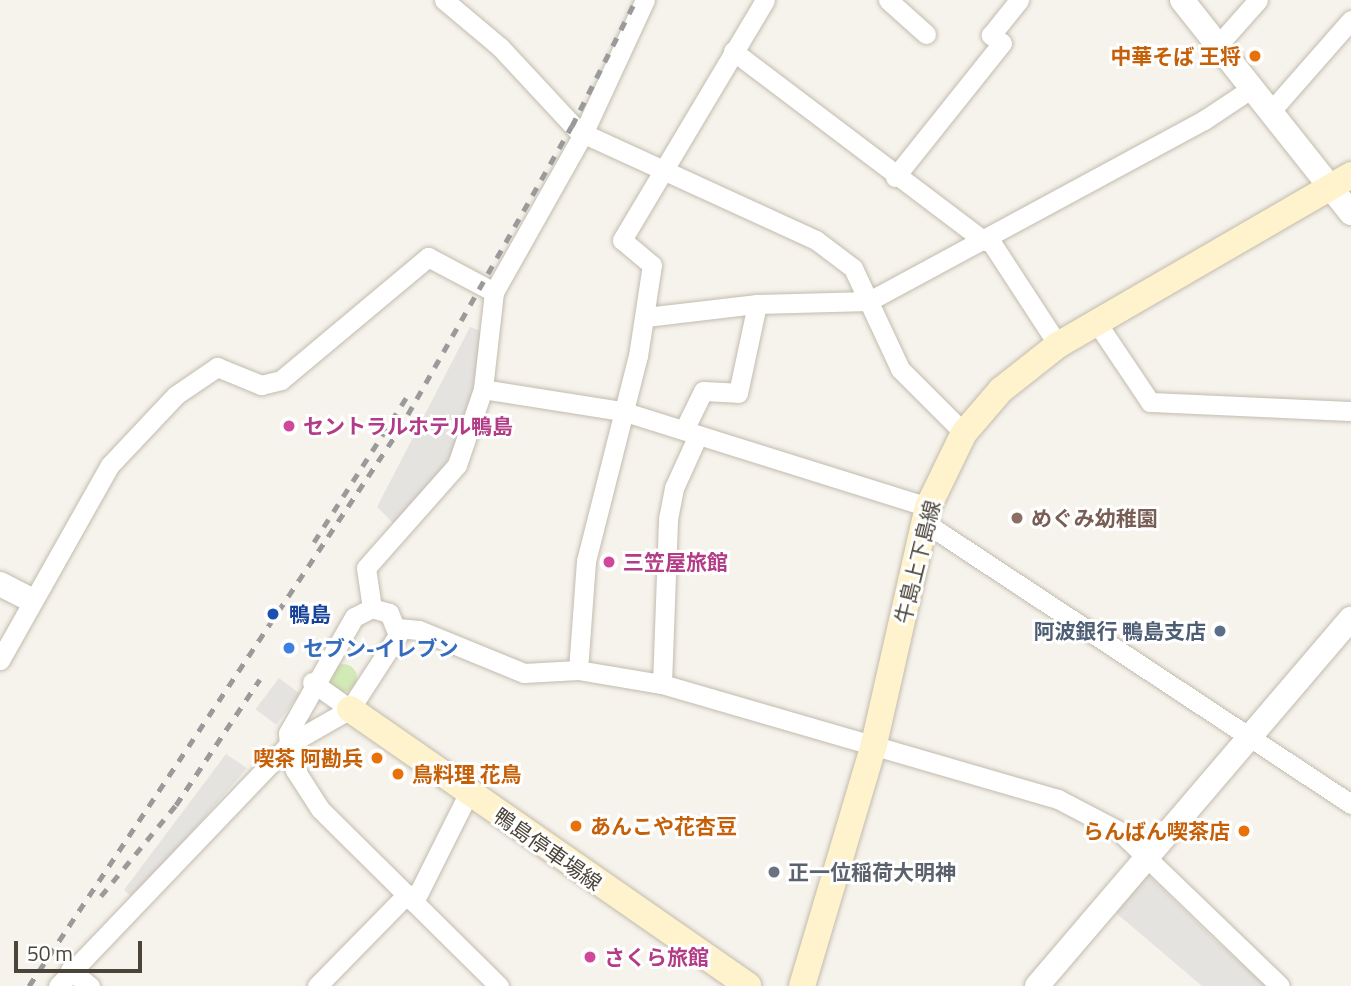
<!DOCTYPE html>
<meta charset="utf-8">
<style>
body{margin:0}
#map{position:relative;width:1351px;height:986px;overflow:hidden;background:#f6f3ec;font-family:"Titillium Web","Noto Sans JP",sans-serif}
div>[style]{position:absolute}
.green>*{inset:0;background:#d2eab5}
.round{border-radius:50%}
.parking>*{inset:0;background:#e5e3e0;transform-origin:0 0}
.roads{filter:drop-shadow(0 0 2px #c2bbae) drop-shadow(0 0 2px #c2bbae)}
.minor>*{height:19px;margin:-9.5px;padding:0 9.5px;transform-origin:9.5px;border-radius:9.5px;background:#fff}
.tertiary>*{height:24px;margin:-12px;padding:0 12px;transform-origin:12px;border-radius:12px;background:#fff}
.secondary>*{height:26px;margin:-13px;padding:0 13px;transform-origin:13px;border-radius:13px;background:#fff3cd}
.rail>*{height:5px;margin-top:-2.5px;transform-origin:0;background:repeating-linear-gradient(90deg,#9a9a9a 0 9px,transparent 0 18px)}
.dots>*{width:19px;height:19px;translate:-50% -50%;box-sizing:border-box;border:4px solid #fff;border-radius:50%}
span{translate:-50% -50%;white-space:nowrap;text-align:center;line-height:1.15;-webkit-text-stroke:6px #fff;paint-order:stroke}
.food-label{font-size:21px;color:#c56008;font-weight:700}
.right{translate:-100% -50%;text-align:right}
.left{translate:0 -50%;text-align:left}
.hotel-label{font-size:21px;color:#b23c85;font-weight:700}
.education-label{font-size:21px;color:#785e54;font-weight:700}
.street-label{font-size:21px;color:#4b4439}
.transit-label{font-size:21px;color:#164399;font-weight:700}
.service-label{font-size:21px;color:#4e5e75;font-weight:700}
.shop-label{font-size:21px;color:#366cbe;font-weight:700}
.worship-label{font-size:21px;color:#5b616d;font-weight:700}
.scale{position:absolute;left:14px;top:941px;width:128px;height:32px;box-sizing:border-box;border:4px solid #4b4439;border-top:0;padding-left:9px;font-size:21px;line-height:24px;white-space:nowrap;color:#4b4439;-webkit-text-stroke:5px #fff;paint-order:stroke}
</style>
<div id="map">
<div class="green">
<div class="round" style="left:329px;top:664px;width:28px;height:28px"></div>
</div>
<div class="parking">
<div style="clip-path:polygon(470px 327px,484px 332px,466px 428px,434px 484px,396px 526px,377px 507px)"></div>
<div style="left:279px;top:678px;width:26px;height:39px;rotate:37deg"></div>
<div style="clip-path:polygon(226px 754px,247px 768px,134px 899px,124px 890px)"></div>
<div style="clip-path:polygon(1148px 875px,1215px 940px,1266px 986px,1202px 986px,1116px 913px)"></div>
</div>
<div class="roads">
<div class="minor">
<div style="left:444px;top:0;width:73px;rotate:40deg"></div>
<div style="left:500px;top:47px;width:115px;rotate:47.1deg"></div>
<div style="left:578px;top:131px;width:262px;rotate:24.6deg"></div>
<div style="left:816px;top:240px;width:46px;rotate:37.1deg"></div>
<div style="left:853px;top:268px;width:111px;rotate:65deg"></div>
<div style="left:900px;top:369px;width:91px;rotate:45deg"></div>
<div style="left:888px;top:0;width:51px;rotate:41.8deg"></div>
<div style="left:1218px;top:45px;width:60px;rotate:-48.4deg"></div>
<div style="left:733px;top:51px;width:315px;rotate:37.1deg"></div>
<div style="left:1271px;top:111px;width:121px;rotate:-48.7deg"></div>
<div style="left:895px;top:177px;width:171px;rotate:-51.4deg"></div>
<div style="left:1002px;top:43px;width:14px;rotate:-144deg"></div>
<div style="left:991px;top:35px;width:45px;rotate:-51.3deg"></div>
<div style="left:989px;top:239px;width:126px;rotate:56.9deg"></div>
<div style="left:494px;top:292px;width:181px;rotate:-60.6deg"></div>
<div style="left:583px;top:134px;width:148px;rotate:-65.2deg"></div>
<div style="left:646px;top:317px;width:112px;rotate:-6.7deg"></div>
<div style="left:757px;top:304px;width:112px;rotate:-1.5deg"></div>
<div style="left:869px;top:301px;width:381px;rotate:-28.4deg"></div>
<div style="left:1204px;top:120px;width:58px;rotate:-33.7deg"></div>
<div style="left:1097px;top:323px;width:95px;rotate:56.1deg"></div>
<div style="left:1150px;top:402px;width:201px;rotate:2.6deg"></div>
<div style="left:483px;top:389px;width:141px;rotate:9deg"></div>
<div style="left:622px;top:411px;width:321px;rotate:17.4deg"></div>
<div style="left:684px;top:430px;width:43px;rotate:-64deg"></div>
<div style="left:703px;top:391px;width:35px;rotate:3deg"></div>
<div style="left:738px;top:393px;width:91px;rotate:-77.9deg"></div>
<div style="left:924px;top:522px;width:512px;rotate:33.44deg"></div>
<div style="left:397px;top:628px;width:22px;rotate:5deg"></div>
<div style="left:419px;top:630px;width:113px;rotate:22.3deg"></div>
<div style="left:524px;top:673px;width:54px;rotate:-3.2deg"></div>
<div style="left:578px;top:670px;width:85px;rotate:9.5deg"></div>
<div style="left:662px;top:684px;width:412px;rotate:16.2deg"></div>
<div style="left:1058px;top:799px;width:69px;rotate:27.7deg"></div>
<div style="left:1119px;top:831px;width:223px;rotate:43.9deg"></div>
<div style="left:0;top:660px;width:224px;rotate:-60.6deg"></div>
<div style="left:110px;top:465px;width:96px;rotate:-46.7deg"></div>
<div style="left:176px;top:395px;width:50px;rotate:-34.3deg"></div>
<div style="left:217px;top:367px;width:48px;rotate:22.2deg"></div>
<div style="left:261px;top:385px;width:21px;rotate:-14deg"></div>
<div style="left:281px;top:380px;width:192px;rotate:-39.9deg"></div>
<div style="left:428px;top:257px;width:75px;rotate:27.9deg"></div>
<div style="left:494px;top:292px;width:98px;rotate:96.5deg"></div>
<div style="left:483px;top:389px;width:80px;rotate:108.9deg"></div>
<div style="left:457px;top:465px;width:137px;rotate:131.5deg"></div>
<div style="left:366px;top:568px;width:40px;rotate:81.5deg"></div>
<div style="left:578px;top:670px;width:109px;rotate:-85.8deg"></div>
<div style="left:586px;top:561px;width:211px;rotate:-75.8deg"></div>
<div style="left:638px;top:356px;width:92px;rotate:-81.3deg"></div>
<div style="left:652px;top:265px;width:39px;rotate:-140deg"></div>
<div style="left:622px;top:240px;width:279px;rotate:-59.2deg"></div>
<div style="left:312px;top:682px;width:47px;rotate:35.4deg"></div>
<div style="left:662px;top:684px;width:165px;rotate:-87.9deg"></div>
<div style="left:668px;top:519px;width:32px;rotate:-79deg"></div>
<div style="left:674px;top:488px;width:58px;rotate:-65.6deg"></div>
<div style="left:414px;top:902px;width:121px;rotate:-63.4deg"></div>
<div style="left:70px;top:970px;width:26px;rotate:39deg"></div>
<div style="left:58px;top:986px;width:335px;rotate:-46.3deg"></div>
<div style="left:289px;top:744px;width:70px;rotate:-29.8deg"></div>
<div style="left:350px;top:709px;width:88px;rotate:-57deg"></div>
<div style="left:398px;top:635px;width:24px;rotate:-112deg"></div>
<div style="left:389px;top:613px;width:18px;rotate:-164deg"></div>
<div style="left:372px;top:608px;width:20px;rotate:153deg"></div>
<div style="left:354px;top:617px;width:133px;rotate:119.6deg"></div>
<div style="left:288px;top:733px;width:11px;rotate:85deg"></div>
<div style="left:289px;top:744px;width:27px;rotate:77deg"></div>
<div style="left:295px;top:770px;width:46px;rotate:57.3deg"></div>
<div style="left:320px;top:809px;width:252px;rotate:44.7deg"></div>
<div style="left:317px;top:986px;width:129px;rotate:-45.6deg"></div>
</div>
<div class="tertiary">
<div style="left:1182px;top:0;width:272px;rotate:51.6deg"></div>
<div style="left:0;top:584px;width:35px;rotate:27deg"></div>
<div style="left:1037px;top:986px;width:483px;rotate:-49.5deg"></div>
</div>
<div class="secondary">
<div style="left:350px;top:709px;width:485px;rotate:34.8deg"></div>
<div style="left:802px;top:986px;width:252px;rotate:-73.4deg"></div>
<div style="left:874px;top:744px;width:243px;rotate:-77.2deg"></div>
<div style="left:928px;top:507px;width:82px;rotate:-64.1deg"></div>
<div style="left:964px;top:433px;width:57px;rotate:-49.3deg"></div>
<div style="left:1001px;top:390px;width:73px;rotate:-38.3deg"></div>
<div style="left:1058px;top:345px;width:339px;rotate:-30.1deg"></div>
</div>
</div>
<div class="rail">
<div style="left:314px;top:542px;width:174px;rotate:-57.4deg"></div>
<div style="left:101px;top:896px;width:118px;rotate:-50.5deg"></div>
<div style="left:176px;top:805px;width:151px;rotate:-56.3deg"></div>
<div style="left:29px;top:986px;width:668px;rotate:-56.36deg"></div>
<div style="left:399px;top:430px;width:350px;rotate:-60.4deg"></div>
<div style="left:572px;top:126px;width:141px;rotate:-63.1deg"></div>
</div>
<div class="dots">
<div style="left:1255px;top:56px;background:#e8710a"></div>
<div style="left:289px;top:426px;background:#d1479c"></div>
<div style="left:1017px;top:518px;background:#8d6e63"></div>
<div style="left:609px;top:562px;background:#d1479c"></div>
<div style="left:273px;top:614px;background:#1a4fb4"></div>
<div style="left:1220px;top:631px;background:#5c6f8a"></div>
<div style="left:289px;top:648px;background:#3f7fe0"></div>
<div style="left:377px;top:758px;background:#e8710a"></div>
<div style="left:398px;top:774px;background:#e8710a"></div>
<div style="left:576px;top:826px;background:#e8710a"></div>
<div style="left:1244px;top:831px;background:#e8710a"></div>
<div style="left:774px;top:872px;background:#6b7280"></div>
<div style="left:590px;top:957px;background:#d1479c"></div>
</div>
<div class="food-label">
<span class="right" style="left:1241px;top:56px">中華そば 王将</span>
<span class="right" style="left:363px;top:758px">喫茶 阿勘兵</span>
<span class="left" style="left:412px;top:774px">鳥料理 花鳥</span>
<span class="left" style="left:590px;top:826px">あんこや花杏豆</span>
<span class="right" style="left:1230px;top:831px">らんばん喫茶店</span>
</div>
<div class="hotel-label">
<span class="left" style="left:303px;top:426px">セントラルホテル鴨島</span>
<span class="left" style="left:623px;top:562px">三笠屋旅館</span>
<span class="left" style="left:604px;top:957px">さくら旅館</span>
</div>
<div class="education-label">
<span class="left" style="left:1031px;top:518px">めぐみ幼稚園</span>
</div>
<div class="street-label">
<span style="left:917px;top:562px;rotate:-76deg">牛島上下島線</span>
<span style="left:548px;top:849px;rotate:35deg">鴨島停車場線</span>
</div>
<div class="transit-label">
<span class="left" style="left:289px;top:614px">鴨島</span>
</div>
<div class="service-label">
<span class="right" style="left:1206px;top:631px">阿波銀行 鴨島支店</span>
</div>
<div class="shop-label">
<span class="left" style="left:303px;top:648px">セブン-イレブン</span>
</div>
<div class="worship-label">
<span class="left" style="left:788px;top:872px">正一位稲荷大明神</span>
</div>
<div class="scale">50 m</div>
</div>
